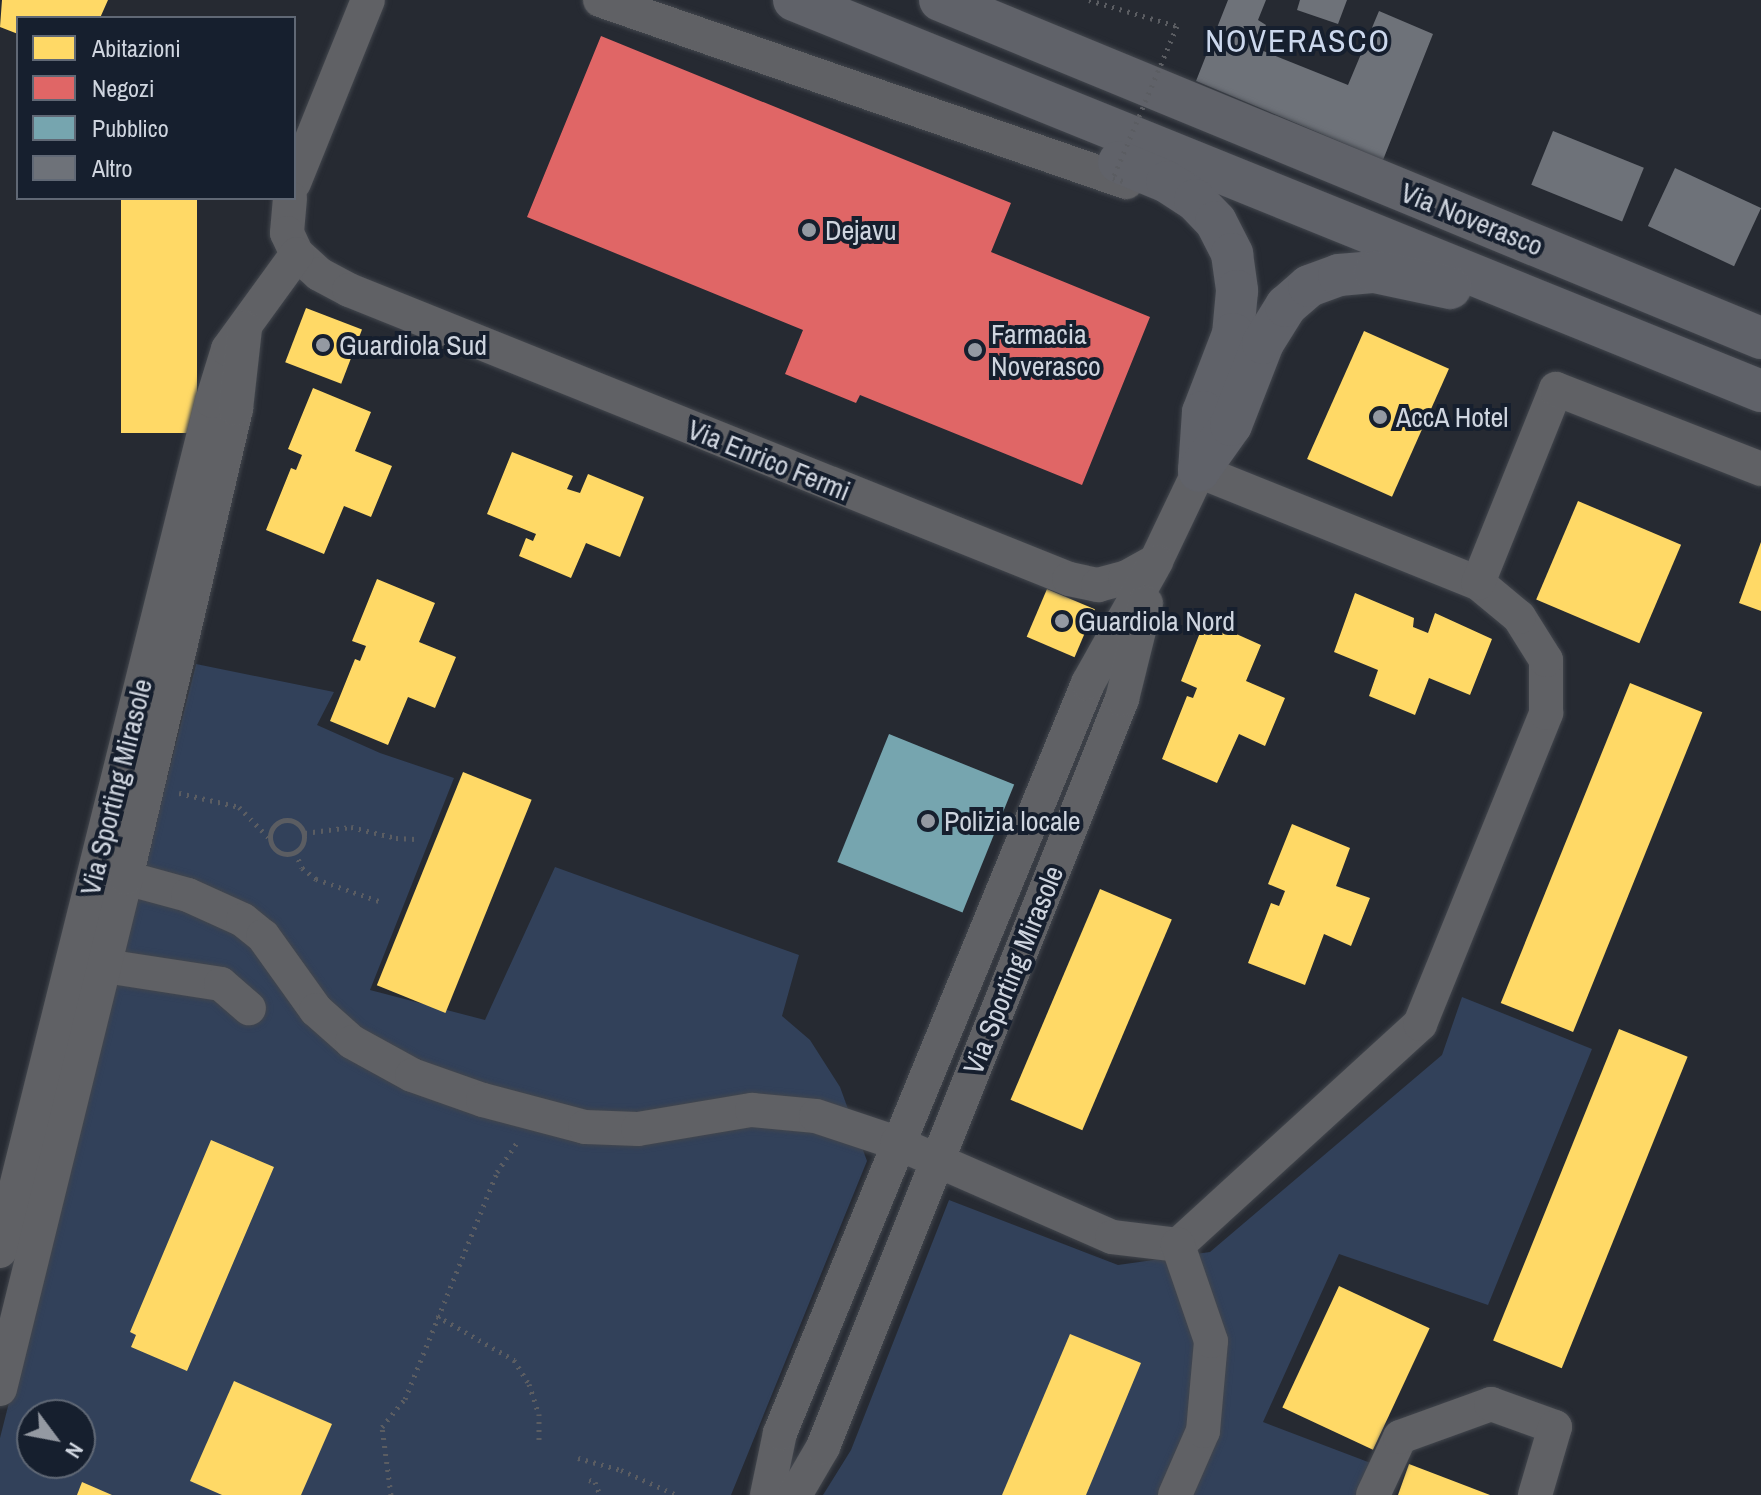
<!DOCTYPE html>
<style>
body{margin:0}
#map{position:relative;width:1761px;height:1495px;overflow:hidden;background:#262a32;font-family:"Archivo Narrow",sans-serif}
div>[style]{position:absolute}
.green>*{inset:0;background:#32415a}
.homes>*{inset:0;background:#ffd966;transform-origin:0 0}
.shops>*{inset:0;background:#e06666}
.public>*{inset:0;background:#76a5af;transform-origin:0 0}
.building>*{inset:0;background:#6e7279;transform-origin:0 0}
.path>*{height:5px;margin-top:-2.5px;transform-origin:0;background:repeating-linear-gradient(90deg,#5b5d62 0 2px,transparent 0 8px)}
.path>.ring{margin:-2.5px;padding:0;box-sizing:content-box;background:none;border:5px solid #5b5d62;border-radius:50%}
.roads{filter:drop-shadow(0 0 2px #42464d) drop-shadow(0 0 2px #42464d)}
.minor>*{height:34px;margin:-17px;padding:0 17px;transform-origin:17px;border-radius:17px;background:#606165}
.major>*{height:42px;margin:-21px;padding:0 21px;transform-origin:21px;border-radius:21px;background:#606269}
.path-bridge>*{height:5px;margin-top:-2.5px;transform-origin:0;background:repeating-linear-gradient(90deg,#5b5d62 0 2px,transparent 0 8px)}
.dots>*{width:22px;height:22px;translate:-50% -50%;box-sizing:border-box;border:4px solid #161f2e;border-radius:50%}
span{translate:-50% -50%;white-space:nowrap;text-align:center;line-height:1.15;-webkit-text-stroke:8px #161f2e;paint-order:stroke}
.street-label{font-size:28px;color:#cfd5df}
.poi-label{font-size:28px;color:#cfd5df}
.left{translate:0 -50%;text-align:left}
.quarter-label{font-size:32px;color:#ccd8ed;letter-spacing:2px}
.legend{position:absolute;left:16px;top:16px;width:280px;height:184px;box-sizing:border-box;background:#161f2e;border:2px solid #606875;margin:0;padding:10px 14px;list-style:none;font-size:24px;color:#cfd5df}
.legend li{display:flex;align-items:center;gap:16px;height:40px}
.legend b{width:40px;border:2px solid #606875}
.north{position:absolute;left:16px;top:1399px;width:80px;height:80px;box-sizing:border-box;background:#161f2e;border:2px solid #606875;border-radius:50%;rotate:122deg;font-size:22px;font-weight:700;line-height:32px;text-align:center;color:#cfd5df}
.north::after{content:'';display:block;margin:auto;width:28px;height:36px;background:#9499a2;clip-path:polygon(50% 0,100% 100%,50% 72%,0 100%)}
</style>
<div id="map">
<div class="green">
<div style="clip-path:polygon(evenodd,196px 664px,334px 692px,317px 725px,380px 753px,454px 778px,370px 990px,485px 1020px,555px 867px,799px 955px,782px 1016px,810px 1040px,840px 1087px,867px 1161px,731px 1495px,0 1495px,0 1438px,196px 664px,32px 1415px,80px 1415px,80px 1463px,32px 1463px,32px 1415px)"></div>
<div style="clip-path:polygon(1462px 997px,1592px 1049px,1488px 1305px,1339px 1254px,1263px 1422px,1376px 1465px,1364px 1495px,823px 1495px,851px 1450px,949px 1200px,1118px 1265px,1210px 1252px,1442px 1055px)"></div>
</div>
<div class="homes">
<div style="clip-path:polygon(2px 0,108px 0,100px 18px,18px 18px,18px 34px,0 27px)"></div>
<div style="left:121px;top:198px;width:76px;height:235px"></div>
<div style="left:306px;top:308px;width:60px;height:58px;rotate:21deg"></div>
<div style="left:1364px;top:331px;width:93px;height:140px;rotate:24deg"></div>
<div style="clip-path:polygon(313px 388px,371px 412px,355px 451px,392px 466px,371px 517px,344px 506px,324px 554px,266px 530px,291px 468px,296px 470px,302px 455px,288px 449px)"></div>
<div style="clip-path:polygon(512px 452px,573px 476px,567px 489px,580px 493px,588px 474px,644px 497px,620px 557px,586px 543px,571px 578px,519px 556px,526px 538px,533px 541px,536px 534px,487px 514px)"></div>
<div style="left:1578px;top:501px;width:112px;height:107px;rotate:23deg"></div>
<div style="clip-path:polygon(1761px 542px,1761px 611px,1739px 603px)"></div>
<div style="clip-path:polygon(377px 579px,435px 603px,419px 642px,456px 657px,435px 708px,408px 697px,388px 745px,330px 721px,355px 659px,360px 661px,366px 646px,352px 641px)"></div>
<div style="left:1047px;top:589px;width:52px;height:52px;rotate:23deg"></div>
<div style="clip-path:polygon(1355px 593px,1414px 618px,1413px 627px,1428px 633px,1435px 613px,1492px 639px,1470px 695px,1429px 678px,1415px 715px,1369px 696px,1378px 670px,1334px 652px)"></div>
<div style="clip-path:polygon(1205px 620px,1261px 645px,1246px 681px,1285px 698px,1265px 746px,1239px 734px,1217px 783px,1162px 759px,1187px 696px,1193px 698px,1197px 688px,1181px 681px)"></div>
<div style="left:1630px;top:683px;width:78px;height:345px;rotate:22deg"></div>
<div style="left:463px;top:772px;width:74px;height:230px;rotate:22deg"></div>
<div style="clip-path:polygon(1292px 824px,1350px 848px,1336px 886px,1370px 898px,1351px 946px,1324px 934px,1305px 985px,1248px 963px,1271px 903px,1279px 906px,1285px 891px,1268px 884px)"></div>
<div style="left:1100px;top:889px;width:78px;height:229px;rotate:23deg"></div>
<div style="left:1619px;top:1029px;width:74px;height:336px;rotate:22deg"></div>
<div style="clip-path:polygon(211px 1140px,274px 1167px,187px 1371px,131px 1347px,136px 1335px,130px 1332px)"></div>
<div style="left:1339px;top:1286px;width:100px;height:134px;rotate:25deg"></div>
<div style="clip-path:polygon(1070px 1334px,1141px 1363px,1086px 1495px,1002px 1495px)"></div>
<div style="clip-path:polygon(234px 1381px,332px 1424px,301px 1495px,222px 1495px,190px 1481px)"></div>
<div style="clip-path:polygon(1409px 1464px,1490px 1495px,1398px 1495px)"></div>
<div style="clip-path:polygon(82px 1482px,112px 1495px,77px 1495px)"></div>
</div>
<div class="shops">
<div style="clip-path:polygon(601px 36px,1011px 203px,991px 252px,1150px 317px,1082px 485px,860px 395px,856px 403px,785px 374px,803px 330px,527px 217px)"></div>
</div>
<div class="public">
<div style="left:889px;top:734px;width:135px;height:138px;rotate:22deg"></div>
</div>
<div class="building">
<div style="clip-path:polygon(1228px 0,1266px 0,1258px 20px,1266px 25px,1256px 48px,1348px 85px,1379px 11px,1433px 34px,1383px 160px,1196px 81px)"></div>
<div style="clip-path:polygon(1300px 0,1347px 0,1338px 24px,1297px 10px)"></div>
<div style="left:1553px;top:131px;width:98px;height:58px;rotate:22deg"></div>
<div style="left:1675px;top:168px;width:95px;height:64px;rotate:25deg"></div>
</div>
<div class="path">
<div style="left:179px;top:793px;width:62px;rotate:13.1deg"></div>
<div style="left:239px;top:807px;width:45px;rotate:45.9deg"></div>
<div class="ring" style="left:270px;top:820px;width:29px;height:29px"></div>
<div style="left:305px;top:833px;width:46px;rotate:-7.4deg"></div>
<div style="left:351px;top:827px;width:46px;rotate:13.7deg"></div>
<div style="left:396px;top:838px;width:20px;rotate:3deg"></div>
<div style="left:295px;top:852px;width:17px;rotate:66deg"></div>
<div style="left:302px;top:868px;width:18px;rotate:38deg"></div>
<div style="left:316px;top:879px;width:70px;rotate:19.2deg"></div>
<div style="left:437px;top:1316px;width:89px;rotate:29.7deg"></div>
<div style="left:514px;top:1360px;width:28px;rotate:58deg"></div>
<div style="left:529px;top:1384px;width:32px;rotate:72deg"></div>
<div style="left:539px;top:1414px;width:30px;rotate:90deg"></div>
<div style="left:578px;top:1458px;width:45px;rotate:15.6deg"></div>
<div style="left:621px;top:1470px;width:61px;rotate:24.1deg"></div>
<div style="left:589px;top:1480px;width:6px;rotate:18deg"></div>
<div style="left:595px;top:1482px;width:14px;rotate:69deg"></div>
<div style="left:391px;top:1495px;width:69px;rotate:-97.5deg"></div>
<div style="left:382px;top:1427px;width:36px;rotate:-51deg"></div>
<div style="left:405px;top:1399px;width:245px;rotate:-67.9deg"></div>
<div style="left:497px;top:1172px;width:37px;rotate:-56deg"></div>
</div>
<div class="roads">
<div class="minor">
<div style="left:600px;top:0;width:557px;rotate:19.09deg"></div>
<div style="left:294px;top:183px;width:197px;rotate:-68deg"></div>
<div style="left:290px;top:198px;width:35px;rotate:95deg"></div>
<div style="left:287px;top:233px;width:23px;rotate:65deg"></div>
<div style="left:297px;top:254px;width:30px;rotate:42deg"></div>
<div style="left:319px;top:274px;width:34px;rotate:28deg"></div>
<div style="left:349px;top:290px;width:776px;rotate:21.87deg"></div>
<div style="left:1069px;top:579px;width:30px;rotate:12deg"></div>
<div style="left:1098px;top:585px;width:28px;rotate:-15deg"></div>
<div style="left:1125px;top:578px;width:35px;rotate:-29deg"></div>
<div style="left:1156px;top:561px;width:100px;rotate:-64.5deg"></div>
<div style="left:1199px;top:471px;width:301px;rotate:21.9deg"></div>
<div style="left:126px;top:878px;width:64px;rotate:15.3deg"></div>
<div style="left:188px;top:895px;width:60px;rotate:24.4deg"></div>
<div style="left:243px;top:920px;width:26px;rotate:39deg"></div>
<div style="left:263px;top:936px;width:91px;rotate:54.4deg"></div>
<div style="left:316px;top:1010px;width:48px;rotate:41.6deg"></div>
<div style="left:352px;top:1042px;width:68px;rotate:28.8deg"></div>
<div style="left:412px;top:1075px;width:75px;rotate:19.4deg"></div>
<div style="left:483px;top:1100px;width:106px;rotate:14.8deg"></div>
<div style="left:585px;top:1127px;width:53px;rotate:2.2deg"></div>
<div style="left:638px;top:1129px;width:116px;rotate:-9.5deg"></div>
<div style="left:752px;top:1110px;width:64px;rotate:5.4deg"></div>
<div style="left:816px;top:1116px;width:85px;rotate:18.4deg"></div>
<div style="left:897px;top:1143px;width:235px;rotate:23.6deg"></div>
<div style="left:1112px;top:1237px;width:66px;rotate:6.9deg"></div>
<div style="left:1178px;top:1245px;width:328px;rotate:-42.4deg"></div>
<div style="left:1420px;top:1024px;width:336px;rotate:-67.9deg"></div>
<div style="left:1546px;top:713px;width:53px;rotate:-90deg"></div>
<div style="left:1546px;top:660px;width:51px;rotate:-122.1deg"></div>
<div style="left:1519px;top:617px;width:53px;rotate:-140.3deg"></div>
<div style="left:1478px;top:583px;width:209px;rotate:-68.1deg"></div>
<div style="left:1556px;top:389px;width:220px;rotate:21.3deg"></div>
<div style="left:105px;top:966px;width:117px;rotate:8.8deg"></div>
<div style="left:221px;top:984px;width:37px;rotate:41deg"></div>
<div style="left:0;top:1251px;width:876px;rotate:-76deg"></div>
<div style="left:212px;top:401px;width:54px;rotate:-72.9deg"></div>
<div style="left:228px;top:349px;width:117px;rotate:-54deg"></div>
<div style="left:0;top:1389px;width:526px;rotate:-76.15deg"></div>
<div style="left:126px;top:878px;width:482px;rotate:-76.8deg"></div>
<div style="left:236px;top:409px;width:81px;rotate:-83.6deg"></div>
<div style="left:767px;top:1495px;width:63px;rotate:-78.2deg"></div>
<div style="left:780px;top:1433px;width:811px;rotate:-67.67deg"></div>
<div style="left:1088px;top:683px;width:139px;rotate:-60.7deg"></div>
<div style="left:795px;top:1495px;width:56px;rotate:-59.7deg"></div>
<div style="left:823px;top:1447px;width:806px;rotate:-68.21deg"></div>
<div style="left:1122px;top:699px;width:99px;rotate:-76deg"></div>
<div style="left:1175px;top:1495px;width:70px;rotate:-66.4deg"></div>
<div style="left:1203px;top:1431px;width:90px;rotate:-84.9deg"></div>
<div style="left:1211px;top:1341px;width:102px;rotate:-109deg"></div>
<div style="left:1373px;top:1495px;width:64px;rotate:-65deg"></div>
<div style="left:1400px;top:1437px;width:97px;rotate:-19.9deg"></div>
<div style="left:1491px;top:1404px;width:68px;rotate:19.8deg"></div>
<div style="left:1555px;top:1427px;width:71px;rotate:106.4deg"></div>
</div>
<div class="major">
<div style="left:794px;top:0;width:1043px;rotate:22.02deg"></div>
<div style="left:940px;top:0;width:888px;rotate:22.38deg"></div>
<div style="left:1119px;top:162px;width:52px;rotate:22.6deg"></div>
<div style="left:1167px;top:182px;width:33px;rotate:33deg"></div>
<div style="left:1195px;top:200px;width:30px;rotate:46deg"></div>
<div style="left:1216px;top:222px;width:36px;rotate:63deg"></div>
<div style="left:1232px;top:254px;width:37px;rotate:82deg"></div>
<div style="left:1237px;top:291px;width:43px;rotate:95.3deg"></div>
<div style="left:1233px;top:334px;width:84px;rotate:111deg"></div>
<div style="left:1203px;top:412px;width:59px;rotate:93.9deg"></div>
<div style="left:1199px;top:470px;width:55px;rotate:-54.6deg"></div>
<div style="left:1231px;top:425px;width:88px;rotate:-68.7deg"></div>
<div style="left:1263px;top:343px;width:44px;rotate:-58.1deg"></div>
<div style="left:1286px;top:306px;width:30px;rotate:-41deg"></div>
<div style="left:1309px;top:286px;width:32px;rotate:-20deg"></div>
<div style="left:1339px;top:275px;width:36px;rotate:-5deg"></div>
<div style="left:1375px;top:272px;width:77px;rotate:12deg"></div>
</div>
</div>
<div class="path-bridge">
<div style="left:1089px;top:0;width:92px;rotate:16.5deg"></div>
<div style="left:1177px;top:26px;width:165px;rotate:112.8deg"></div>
<div style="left:1113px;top:178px;width:14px;rotate:17deg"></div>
</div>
<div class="dots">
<div style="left:809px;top:230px;background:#9499a2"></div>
<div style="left:323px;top:345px;background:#9499a2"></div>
<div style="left:975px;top:350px;background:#9499a2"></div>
<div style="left:1380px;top:417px;background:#9499a2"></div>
<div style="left:1062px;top:621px;background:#9499a2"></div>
<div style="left:928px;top:821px;background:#9499a2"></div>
</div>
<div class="street-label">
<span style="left:1472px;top:219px;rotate:22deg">Via Noverasco</span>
<span style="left:769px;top:460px;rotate:22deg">Via Enrico Fermi</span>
<span style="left:116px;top:787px;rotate:-76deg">Via Sporting Mirasole</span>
<span style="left:1013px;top:970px;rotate:-68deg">Via Sporting Mirasole</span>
</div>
<div class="poi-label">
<span class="left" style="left:825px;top:230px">Dejavu</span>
<span class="left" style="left:991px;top:350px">Farmacia<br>Noverasco</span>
<span class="left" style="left:339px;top:345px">Guardiola Sud</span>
<span class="left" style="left:1396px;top:417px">AccA Hotel</span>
<span class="left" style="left:1078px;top:621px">Guardiola Nord</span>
<span class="left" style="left:944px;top:821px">Polizia locale</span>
</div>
<div class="quarter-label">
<span style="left:1298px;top:41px">NOVERASCO</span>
</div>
<ul class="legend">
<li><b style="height:22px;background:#ffd966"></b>Abitazioni</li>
<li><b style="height:22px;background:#e06666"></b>Negozi</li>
<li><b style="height:22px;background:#76a5af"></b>Pubblico</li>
<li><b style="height:22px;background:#6e7279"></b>Altro</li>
</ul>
<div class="north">N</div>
</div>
